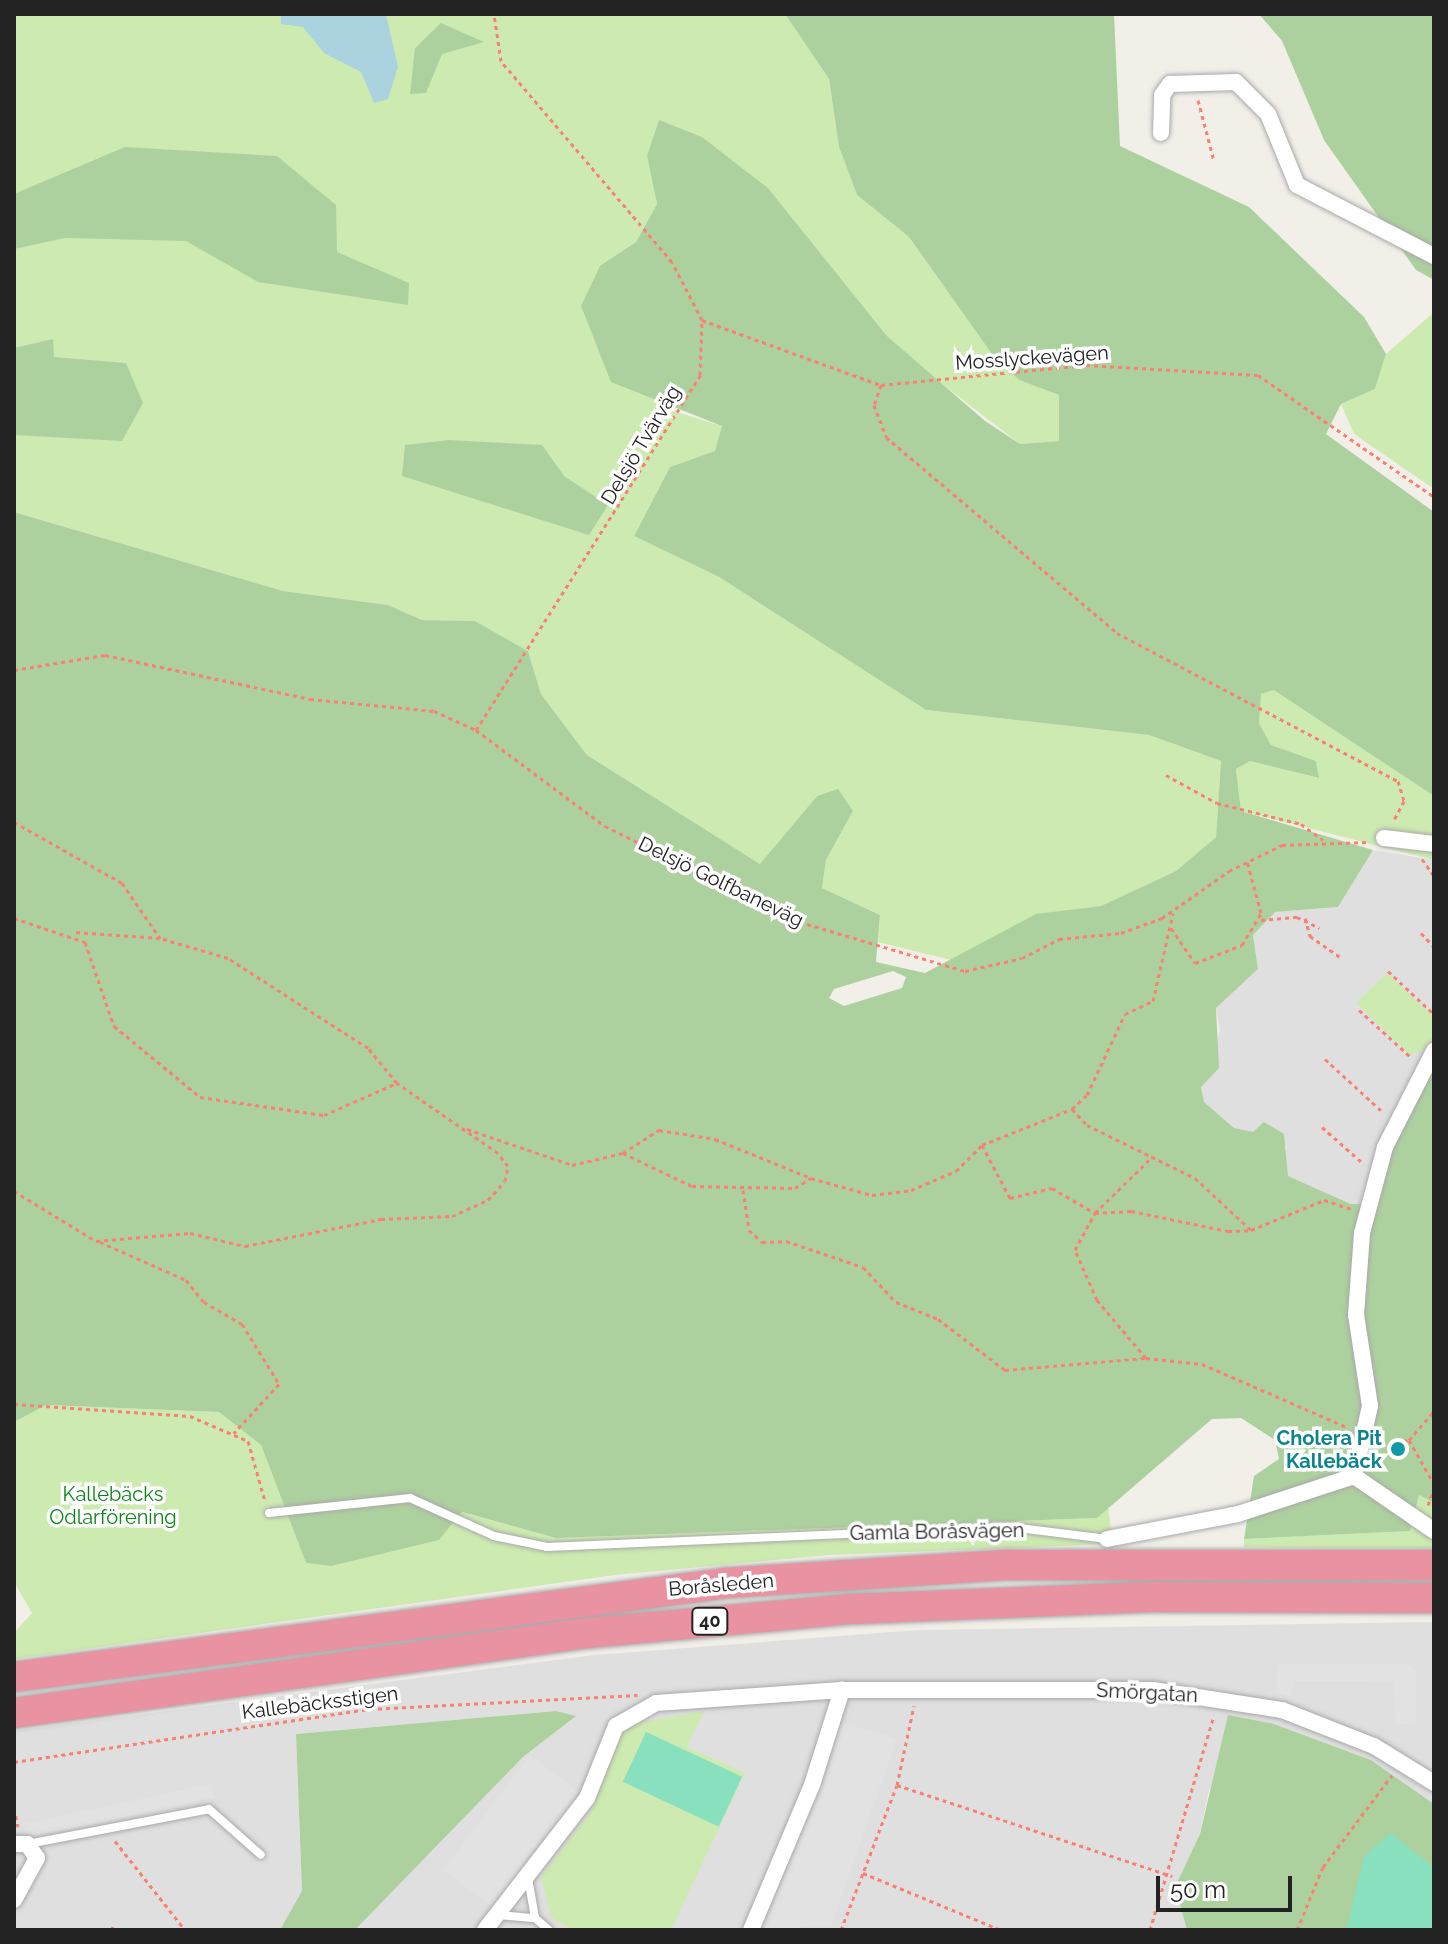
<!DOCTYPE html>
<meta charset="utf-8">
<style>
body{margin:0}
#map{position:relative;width:1448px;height:1944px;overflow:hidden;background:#f2efe9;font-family:Raleway,sans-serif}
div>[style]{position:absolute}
.residential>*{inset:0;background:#e0dfdf}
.grass>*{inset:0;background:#cdebb0}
.forest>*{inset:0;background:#add19e}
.pitch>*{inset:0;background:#88e0be;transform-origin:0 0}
.parking>*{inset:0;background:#e2e2e2;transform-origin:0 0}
.water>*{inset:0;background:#aad3df}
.path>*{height:3px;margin-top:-1.5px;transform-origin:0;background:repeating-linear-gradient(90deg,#fa8072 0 4px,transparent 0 8px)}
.roads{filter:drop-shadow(0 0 2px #a9a9a9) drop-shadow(0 0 2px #a9a9a9)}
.lane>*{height:8px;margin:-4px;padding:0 4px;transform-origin:4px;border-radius:4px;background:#fff}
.street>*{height:16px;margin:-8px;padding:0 8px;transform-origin:8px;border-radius:8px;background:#fff}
.highway>*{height:30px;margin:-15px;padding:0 15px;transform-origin:15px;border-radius:15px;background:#e892a2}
.dots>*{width:22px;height:22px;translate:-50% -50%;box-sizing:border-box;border:4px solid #fff;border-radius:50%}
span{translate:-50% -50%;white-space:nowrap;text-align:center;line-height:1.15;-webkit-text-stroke:7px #fff;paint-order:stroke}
.shield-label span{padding:2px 6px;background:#fff;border:2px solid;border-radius:6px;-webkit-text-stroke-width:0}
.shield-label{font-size:18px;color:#222;font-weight:700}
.street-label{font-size:20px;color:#222}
.culture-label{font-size:20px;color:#0d838f;font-weight:700}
.right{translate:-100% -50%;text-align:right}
.park-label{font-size:20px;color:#0c8416}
.frame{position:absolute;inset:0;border:16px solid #222;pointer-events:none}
.scale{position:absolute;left:1156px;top:1876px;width:136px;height:36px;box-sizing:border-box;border:4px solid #222;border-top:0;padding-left:10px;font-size:24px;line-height:28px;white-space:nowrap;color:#222;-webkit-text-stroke:6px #fff;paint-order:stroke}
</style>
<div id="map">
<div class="residential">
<div style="clip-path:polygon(1373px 850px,1434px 860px,1434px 1063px,1375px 1204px,1352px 1204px,1288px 1176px,1282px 1165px,1287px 1147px,1234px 1128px,1204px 1102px,1201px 1086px,1220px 1031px,1216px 1008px,1258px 969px,1253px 935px,1275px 912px,1338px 907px)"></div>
<div style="clip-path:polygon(1434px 1622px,1434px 1804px,1371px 1760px,1274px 1724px,1209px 1790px,1200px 1834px,1175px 1887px,1187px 1930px,355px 1930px,523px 1757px,575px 1716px,556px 1711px,296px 1734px,302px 1892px,280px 1930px,14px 1930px,14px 1731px,594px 1655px,918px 1630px)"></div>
</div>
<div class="grass">
<div style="clip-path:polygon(14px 14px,785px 14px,829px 79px,839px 147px,857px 195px,909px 237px,994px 357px,1019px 380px,1059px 395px,1060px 441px,1020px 444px,928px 373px,887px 336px,768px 188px,647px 156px,657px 204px,636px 242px,600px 267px,660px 407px,722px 426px,716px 451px,670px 467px,634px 536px,719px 577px,926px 710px,1149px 735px,1221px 761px,1216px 837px,1176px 871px,1101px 906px,1036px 915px,951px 960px,878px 942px,880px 915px,822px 888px,826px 860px,853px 811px,817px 796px,760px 864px,587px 755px,541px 694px,528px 651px,475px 621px,422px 620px,388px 605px,283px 591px,14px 512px)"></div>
<div style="clip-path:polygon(1434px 312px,1434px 489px,1354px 434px,1341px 404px,1375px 389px,1386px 354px)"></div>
<div style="clip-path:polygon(1274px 689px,1434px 796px,1434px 860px,1241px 811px,1236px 769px,1250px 761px,1318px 778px,1316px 761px,1271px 745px,1259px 723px,1260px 694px)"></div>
<div style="clip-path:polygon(1387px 973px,1434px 1017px,1434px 1037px,1424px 1050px,1410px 1055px,1356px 1003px)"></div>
<div style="clip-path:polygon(45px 1405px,219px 1412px,261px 1445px,306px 1563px,331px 1566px,461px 1512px,556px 1538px,1096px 1518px,1108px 1506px,1113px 1544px,829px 1555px,615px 1575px,14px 1659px,14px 1633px,32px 1613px,14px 1582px,14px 1422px)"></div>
<div style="clip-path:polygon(1419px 1495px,1434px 1503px,1434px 1548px,1244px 1547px,1244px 1539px,1410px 1531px)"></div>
<div style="clip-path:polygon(704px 1711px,687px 1747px,745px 1773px,671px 1930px,572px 1930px,551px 1917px,541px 1877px,593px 1809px,614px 1741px,635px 1723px)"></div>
</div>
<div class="forest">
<div style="clip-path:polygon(evenodd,785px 14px,1114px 14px,1120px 146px,1249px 207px,1364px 317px,1386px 354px,1375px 389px,1341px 404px,1326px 434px,1434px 512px,1434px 796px,1274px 690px,1261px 694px,1259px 723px,1271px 745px,1316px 761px,1319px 778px,1250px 761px,1236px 769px,1241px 811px,1373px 850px,1338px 907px,1275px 912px,1253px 935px,1258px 969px,1216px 1008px,1219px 1068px,1201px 1087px,1204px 1102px,1234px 1128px,1253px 1132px,1264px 1122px,1284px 1134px,1288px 1176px,1351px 1204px,1374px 1204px,1385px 1163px,1434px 1063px,1434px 1503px,1419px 1495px,1410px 1531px,1244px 1539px,1254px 1476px,1279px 1459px,1275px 1440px,1241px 1418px,1212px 1419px,1097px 1518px,556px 1538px,462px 1512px,439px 1540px,331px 1566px,306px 1563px,261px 1445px,219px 1412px,46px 1405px,14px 1422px,14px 512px,283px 591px,388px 605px,422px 620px,475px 621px,528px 651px,541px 694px,587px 755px,760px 864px,817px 796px,838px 789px,853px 811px,826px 860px,822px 888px,880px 915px,876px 962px,925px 973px,1036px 914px,1101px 906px,1176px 871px,1216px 837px,1221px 761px,1149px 735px,926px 710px,719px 577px,634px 536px,670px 467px,715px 451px,722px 426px,611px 382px,581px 306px,600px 266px,636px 242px,657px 204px,647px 156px,659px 120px,702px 137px,768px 188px,887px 336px,985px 421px,1020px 444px,1059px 441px,1059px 395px,1019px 380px,994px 357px,909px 237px,857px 195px,839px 147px,829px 79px,785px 14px,893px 971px,906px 977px,902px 988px,844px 1006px,829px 998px,834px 989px,893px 971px)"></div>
<div style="clip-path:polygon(1259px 14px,1434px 14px,1434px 280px,1416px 270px,1324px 140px,1282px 41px)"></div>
<div style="clip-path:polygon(441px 23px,484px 42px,442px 54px,426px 93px,410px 94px,415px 48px)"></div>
<div style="clip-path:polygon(125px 147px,277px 156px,336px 205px,337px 252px,409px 283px,408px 305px,258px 282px,186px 241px,65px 238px,14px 249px,14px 194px)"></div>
<div style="clip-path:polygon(53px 339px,54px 357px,126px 363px,143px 403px,122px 441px,14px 435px,14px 348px)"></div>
<div style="clip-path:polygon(449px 440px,542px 445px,564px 476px,608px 505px,589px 535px,402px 476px,405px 445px)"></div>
<div style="clip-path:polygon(556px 1711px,576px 1716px,523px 1757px,355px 1930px,280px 1930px,302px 1891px,296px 1734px)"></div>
<div style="clip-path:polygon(1228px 1715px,1274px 1724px,1371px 1760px,1434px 1804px,1434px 1930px,1187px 1930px,1175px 1887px,1200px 1834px)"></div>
</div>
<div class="pitch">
<div style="left:646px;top:1732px;width:106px;height:55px;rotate:25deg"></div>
<div style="clip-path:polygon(1391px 1833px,1434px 1868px,1434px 1930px,1346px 1930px,1364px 1856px)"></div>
</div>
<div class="parking">
<div style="clip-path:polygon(1278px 1664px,1407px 1664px,1416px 1670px,1416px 1723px,1396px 1725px,1393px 1682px,1294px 1681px,1290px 1696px,1276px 1693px)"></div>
<div style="clip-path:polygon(840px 1721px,897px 1739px,831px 1925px,758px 1930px)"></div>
<div style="left:530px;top:1755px;width:64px;height:144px;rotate:37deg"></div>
<div style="left:211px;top:1784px;width:14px;height:189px;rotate:78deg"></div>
</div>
<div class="water">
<div style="clip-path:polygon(281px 14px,386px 14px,398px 67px,388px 99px,374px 103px,361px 72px,324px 53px,303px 27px,281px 24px)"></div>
</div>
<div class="path">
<div style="left:1198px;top:100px;width:63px;rotate:75.3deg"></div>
<div style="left:702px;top:320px;width:190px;rotate:20deg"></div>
<div style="left:881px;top:385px;width:206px;rotate:-5.6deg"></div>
<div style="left:1086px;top:365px;width:172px;rotate:3.3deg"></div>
<div style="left:1258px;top:375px;width:214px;rotate:34.7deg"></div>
<div style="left:881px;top:385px;width:21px;rotate:109deg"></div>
<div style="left:874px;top:405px;width:34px;rotate:69deg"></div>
<div style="left:886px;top:437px;width:303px;rotate:40.3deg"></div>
<div style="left:1117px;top:633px;width:318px;rotate:27.8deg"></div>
<div style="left:1398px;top:781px;width:21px;rotate:73deg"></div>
<div style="left:1404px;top:801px;width:24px;rotate:118deg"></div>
<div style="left:14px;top:670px;width:92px;rotate:-9.4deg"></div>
<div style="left:105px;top:655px;width:210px;rotate:12.1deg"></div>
<div style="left:310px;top:699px;width:125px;rotate:5.5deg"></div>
<div style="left:434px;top:711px;width:46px;rotate:24.3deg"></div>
<div style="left:476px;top:730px;width:161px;rotate:36.7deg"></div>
<div style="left:605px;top:826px;width:153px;rotate:26.4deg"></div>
<div style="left:742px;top:894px;width:72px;rotate:24.8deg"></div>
<div style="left:807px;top:924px;width:165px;rotate:16.6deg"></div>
<div style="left:965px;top:971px;width:58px;rotate:-12.8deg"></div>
<div style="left:1022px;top:958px;width:42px;rotate:-27.2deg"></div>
<div style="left:1059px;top:939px;width:62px;rotate:-5.5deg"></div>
<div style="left:1121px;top:933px;width:44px;rotate:-20.1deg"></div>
<div style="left:1162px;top:918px;width:82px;rotate:-35deg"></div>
<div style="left:1229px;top:871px;width:59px;rotate:-26.1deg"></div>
<div style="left:1282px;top:845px;width:86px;rotate:-2deg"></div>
<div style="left:476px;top:730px;width:420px;rotate:-57.7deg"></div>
<div style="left:700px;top:375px;width:55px;rotate:-87.9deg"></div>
<div style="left:702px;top:320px;width:65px;rotate:-117.3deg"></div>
<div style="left:672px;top:262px;width:264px;rotate:-130.4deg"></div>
<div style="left:501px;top:61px;width:48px;rotate:-98.5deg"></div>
<div style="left:1166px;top:775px;width:58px;rotate:28.8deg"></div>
<div style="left:1217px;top:803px;width:87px;rotate:14deg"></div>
<div style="left:1301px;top:824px;width:27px;rotate:36deg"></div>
<div style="left:14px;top:822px;width:124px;rotate:29.5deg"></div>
<div style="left:122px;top:883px;width:67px;rotate:55.4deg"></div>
<div style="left:1422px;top:859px;width:21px;rotate:55deg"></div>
<div style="left:14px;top:918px;width:75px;rotate:18.7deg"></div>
<div style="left:85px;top:942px;width:89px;rotate:71deg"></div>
<div style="left:114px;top:1026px;width:112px;rotate:39.5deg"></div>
<div style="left:200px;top:1097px;width:125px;rotate:8.3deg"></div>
<div style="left:324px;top:1115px;width:80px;rotate:-23.7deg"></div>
<div style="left:1305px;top:918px;width:19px;rotate:74deg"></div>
<div style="left:1310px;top:936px;width:37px;rotate:35deg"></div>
<div style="left:1261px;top:920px;width:36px;rotate:-5deg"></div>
<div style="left:1297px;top:917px;width:25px;rotate:26deg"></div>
<div style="left:1171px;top:928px;width:42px;rotate:55.6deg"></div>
<div style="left:1195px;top:963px;width:50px;rotate:-21deg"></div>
<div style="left:1242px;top:945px;width:37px;rotate:-59deg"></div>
<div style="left:1261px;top:913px;width:54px;rotate:-105.1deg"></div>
<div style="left:1421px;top:933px;width:19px;rotate:47deg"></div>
<div style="left:1388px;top:971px;width:63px;rotate:43.1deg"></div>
<div style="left:1359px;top:1010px;width:72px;rotate:42.2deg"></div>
<div style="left:1325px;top:1059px;width:80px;rotate:42.5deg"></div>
<div style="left:1072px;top:1109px;width:22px;rotate:47deg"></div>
<div style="left:1087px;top:1125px;width:120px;rotate:26.1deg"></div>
<div style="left:1195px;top:1178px;width:76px;rotate:42.9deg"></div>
<div style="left:1322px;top:1127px;width:56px;rotate:41.4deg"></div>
<div style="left:467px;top:1129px;width:111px;rotate:18.9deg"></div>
<div style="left:572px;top:1165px;width:52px;rotate:-13.2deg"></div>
<div style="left:623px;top:1153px;width:76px;rotate:25.6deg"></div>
<div style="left:692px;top:1186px;width:103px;rotate:1.1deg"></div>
<div style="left:795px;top:1188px;width:19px;rotate:-32deg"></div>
<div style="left:811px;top:1178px;width:63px;rotate:15.6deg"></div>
<div style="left:872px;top:1195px;width:39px;rotate:-7deg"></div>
<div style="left:911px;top:1190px;width:49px;rotate:-22.9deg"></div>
<div style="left:956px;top:1171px;width:37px;rotate:-45deg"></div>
<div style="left:982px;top:1145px;width:97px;rotate:-21.8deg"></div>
<div style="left:1072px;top:1109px;width:21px;rotate:-43deg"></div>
<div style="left:1087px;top:1095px;width:89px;rotate:-64.9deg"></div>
<div style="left:1125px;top:1014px;width:31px;rotate:-25deg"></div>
<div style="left:1153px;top:1001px;width:90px;rotate:-77.2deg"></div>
<div style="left:982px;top:1145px;width:60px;rotate:62.2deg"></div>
<div style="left:1010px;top:1198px;width:43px;rotate:-13.4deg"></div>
<div style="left:1052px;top:1188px;width:50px;rotate:30.2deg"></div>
<div style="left:1095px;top:1213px;width:36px;rotate:-3deg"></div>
<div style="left:1131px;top:1211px;width:99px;rotate:11.7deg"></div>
<div style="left:1228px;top:1231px;width:23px;rotate:-2deg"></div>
<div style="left:1251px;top:1230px;width:79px;rotate:-22.3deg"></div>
<div style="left:1324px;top:1200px;width:29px;rotate:18deg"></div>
<div style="left:623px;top:1153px;width:43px;rotate:-32.6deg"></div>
<div style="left:659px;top:1130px;width:57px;rotate:9.1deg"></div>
<div style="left:715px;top:1139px;width:104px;rotate:22.1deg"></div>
<div style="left:743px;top:1190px;width:40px;rotate:81.5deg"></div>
<div style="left:749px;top:1230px;width:18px;rotate:43deg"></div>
<div style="left:762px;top:1242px;width:24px;rotate:-2deg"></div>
<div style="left:786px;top:1241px;width:81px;rotate:18.7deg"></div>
<div style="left:863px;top:1267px;width:48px;rotate:46.7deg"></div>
<div style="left:896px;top:1302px;width:45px;rotate:22deg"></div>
<div style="left:938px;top:1319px;width:84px;rotate:37.3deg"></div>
<div style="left:1005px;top:1370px;width:142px;rotate:-4.9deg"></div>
<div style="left:1146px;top:1358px;width:56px;rotate:6.1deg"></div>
<div style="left:1202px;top:1364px;width:160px;rotate:23.5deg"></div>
<div style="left:14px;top:1191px;width:96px;rotate:31.4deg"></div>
<div style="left:96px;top:1241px;width:94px;rotate:-4.9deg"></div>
<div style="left:190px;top:1233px;width:57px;rotate:13.3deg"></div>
<div style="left:245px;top:1246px;width:139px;rotate:-11.2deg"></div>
<div style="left:381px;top:1219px;width:71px;rotate:-2.4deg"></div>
<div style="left:452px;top:1216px;width:39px;rotate:-24deg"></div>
<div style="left:488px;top:1200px;width:25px;rotate:-48deg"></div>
<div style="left:505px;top:1181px;width:15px;rotate:-79deg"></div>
<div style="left:508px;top:1166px;width:16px;rotate:-128deg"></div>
<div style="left:498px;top:1153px;width:123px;rotate:-145.3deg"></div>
<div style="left:397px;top:1083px;width:45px;rotate:-129.6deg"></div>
<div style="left:368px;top:1048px;width:166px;rotate:-147.3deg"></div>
<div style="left:228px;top:958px;width:71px;rotate:-163.6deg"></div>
<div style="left:160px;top:938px;width:86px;rotate:-176deg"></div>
<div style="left:100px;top:1242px;width:94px;rotate:23.8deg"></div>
<div style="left:186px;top:1280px;width:28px;rotate:51deg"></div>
<div style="left:204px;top:1302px;width:44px;rotate:30.1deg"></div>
<div style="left:242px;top:1324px;width:70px;rotate:58.3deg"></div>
<div style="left:279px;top:1384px;width:67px;rotate:132.6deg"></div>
<div style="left:1146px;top:1358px;width:76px;rotate:-130.2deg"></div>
<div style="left:1097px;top:1300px;width:55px;rotate:-113.7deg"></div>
<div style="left:1075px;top:1250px;width:42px;rotate:-61.6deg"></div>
<div style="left:1095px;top:1213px;width:81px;rotate:-44.5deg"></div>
<div style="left:14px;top:1404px;width:176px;rotate:3.9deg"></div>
<div style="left:190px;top:1416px;width:63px;rotate:23.3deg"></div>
<div style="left:248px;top:1441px;width:62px;rotate:74.2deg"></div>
<div style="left:1409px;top:1440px;width:51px;rotate:60.4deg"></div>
<div style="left:1380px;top:1446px;width:30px;rotate:-12deg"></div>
<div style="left:1409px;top:1440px;width:38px;rotate:-49deg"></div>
<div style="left:1428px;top:1505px;width:17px;rotate:-69deg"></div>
<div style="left:14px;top:1762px;width:360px;rotate:-8.5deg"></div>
<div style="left:370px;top:1709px;width:268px;rotate:-3deg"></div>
<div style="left:897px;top:1785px;width:290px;rotate:18.3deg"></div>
<div style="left:14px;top:1808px;width:19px;rotate:78deg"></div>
<div style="left:115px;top:1841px;width:113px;rotate:51.8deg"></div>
<div style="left:863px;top:1873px;width:149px;rotate:22.4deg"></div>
<div style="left:111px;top:1930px;width:6px;rotate:-59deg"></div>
<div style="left:841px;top:1930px;width:155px;rotate:-68.9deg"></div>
<div style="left:897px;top:1785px;width:81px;rotate:-77.9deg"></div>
<div style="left:1150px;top:1930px;width:224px;rotate:-73.4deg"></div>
<div style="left:1297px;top:1930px;width:68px;rotate:-67.6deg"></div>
<div style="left:1323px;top:1867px;width:115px;rotate:-53.1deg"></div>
</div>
<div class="roads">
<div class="lane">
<div style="left:269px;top:1513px;width:142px;rotate:-6.1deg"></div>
<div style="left:410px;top:1498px;width:92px;rotate:24.3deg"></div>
<div style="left:494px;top:1536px;width:54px;rotate:11.7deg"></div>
<div style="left:547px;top:1547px;width:464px;rotate:-2.5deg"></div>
<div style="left:1011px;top:1527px;width:97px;rotate:7.1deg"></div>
<div style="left:28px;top:1844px;width:184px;rotate:-10.9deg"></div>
<div style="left:209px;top:1809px;width:69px;rotate:41.5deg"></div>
<div style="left:498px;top:1915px;width:37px;rotate:5deg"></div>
<div style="left:535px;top:1918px;width:41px;rotate:-99.9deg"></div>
<div style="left:535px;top:1918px;width:18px;rotate:41deg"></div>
</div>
<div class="street">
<div style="left:1161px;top:133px;width:38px;rotate:-88deg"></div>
<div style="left:1162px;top:95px;width:14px;rotate:-54deg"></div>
<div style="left:1170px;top:84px;width:66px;rotate:-1.7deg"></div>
<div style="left:1236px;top:82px;width:45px;rotate:45deg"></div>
<div style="left:1268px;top:114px;width:77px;rotate:67.8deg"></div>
<div style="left:1297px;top:185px;width:154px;rotate:27.4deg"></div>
<div style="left:1384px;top:838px;width:50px;rotate:6.8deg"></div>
<div style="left:1354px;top:1476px;width:72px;rotate:-77.1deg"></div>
<div style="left:1370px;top:1406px;width:92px;rotate:-98.7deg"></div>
<div style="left:1356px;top:1315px;width:82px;rotate:-85.8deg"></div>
<div style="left:1362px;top:1233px;width:89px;rotate:-75deg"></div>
<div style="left:1385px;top:1147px;width:108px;rotate:-63deg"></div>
<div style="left:1354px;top:1476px;width:97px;rotate:34.5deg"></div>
<div style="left:1107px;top:1539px;width:133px;rotate:-10.8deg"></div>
<div style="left:1238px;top:1514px;width:122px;rotate:-18.1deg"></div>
<div style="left:14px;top:1844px;width:13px"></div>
<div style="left:27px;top:1844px;width:17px;rotate:54deg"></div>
<div style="left:37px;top:1858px;width:48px;rotate:118.7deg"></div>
<div style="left:485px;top:1930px;width:167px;rotate:-52.3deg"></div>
<div style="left:587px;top:1798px;width:78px;rotate:-68.1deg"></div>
<div style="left:616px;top:1726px;width:46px;rotate:-29.9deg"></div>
<div style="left:656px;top:1703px;width:186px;rotate:-4deg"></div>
<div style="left:842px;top:1690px;width:311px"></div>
<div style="left:1153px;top:1690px;width:131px;rotate:8.8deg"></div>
<div style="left:1282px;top:1710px;width:99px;rotate:21.4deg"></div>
<div style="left:1374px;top:1746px;width:70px;rotate:31.7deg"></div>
<div style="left:751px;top:1930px;width:157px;rotate:-67.2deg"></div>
<div style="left:812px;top:1785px;width:100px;rotate:-72.5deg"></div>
</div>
<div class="highway">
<div style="left:14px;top:1677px;width:718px;rotate:-7.52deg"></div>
<div style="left:726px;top:1583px;width:283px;rotate:-3.7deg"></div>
<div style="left:1008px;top:1565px;width:426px"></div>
<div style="left:14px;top:1713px;width:579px;rotate:-7.95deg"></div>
<div style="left:587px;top:1633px;width:266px;rotate:-5.2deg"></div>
<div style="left:852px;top:1609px;width:297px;rotate:-2.3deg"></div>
<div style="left:1149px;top:1597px;width:285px;rotate:0.2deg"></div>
</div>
</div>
<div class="dots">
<div style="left:1398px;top:1449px;background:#0f9aa8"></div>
</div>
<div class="shield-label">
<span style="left:710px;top:1621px">40</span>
</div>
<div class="street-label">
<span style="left:1032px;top:358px;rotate:-4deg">Mosslyckevägen</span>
<span style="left:641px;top:445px;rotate:-59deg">Delsjö Tvärväg</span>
<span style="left:721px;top:882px;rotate:26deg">Delsjö Golfbaneväg</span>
<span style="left:937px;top:1532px;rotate:-1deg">Gamla Boråsvägen</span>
<span style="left:721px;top:1585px;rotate:-5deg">Boråsleden</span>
<span style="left:1147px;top:1693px;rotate:3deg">Smörgatan</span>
<span style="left:320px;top:1703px;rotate:-7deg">Kallebäcksstigen</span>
</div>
<div class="culture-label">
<span class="right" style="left:1382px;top:1450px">Cholera Pit<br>Kallebäck</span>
</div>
<div class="park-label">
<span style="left:113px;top:1506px">Kallebäcks<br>Odlarförening</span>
</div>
<div class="frame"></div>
<div class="scale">50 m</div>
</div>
